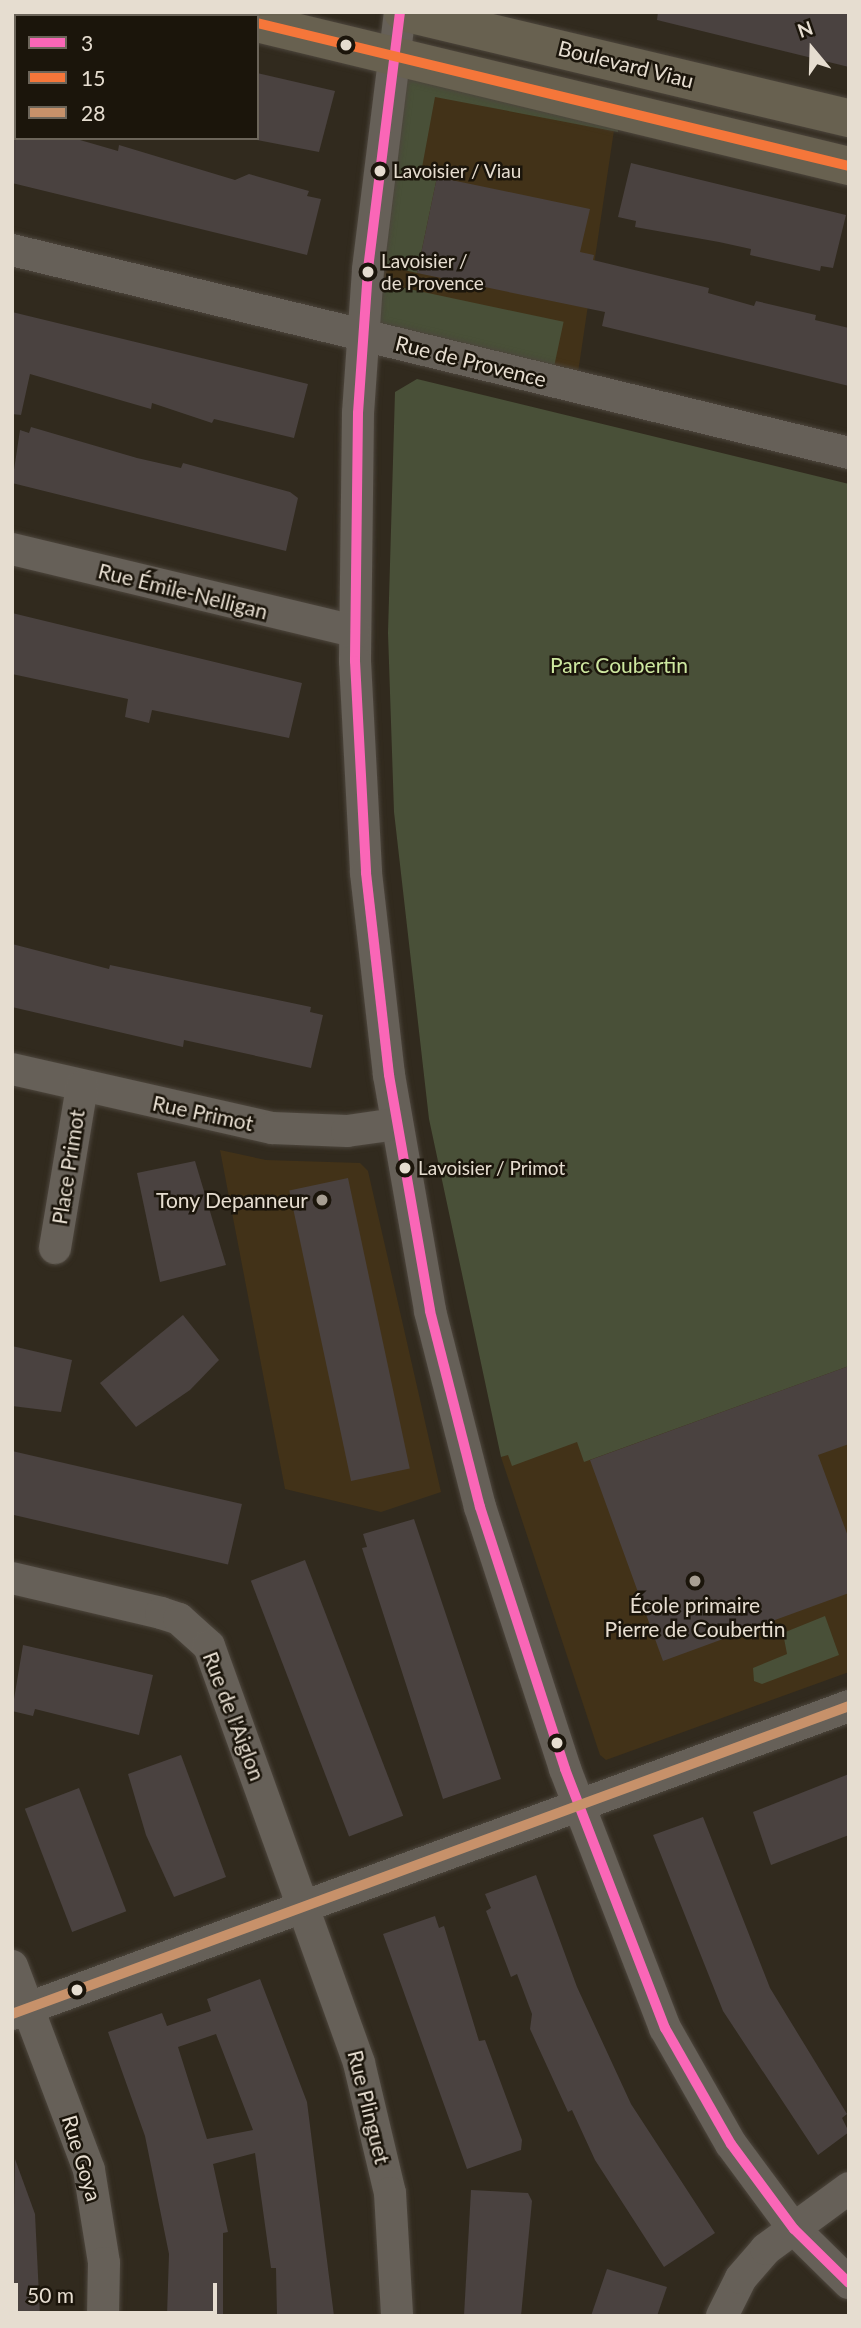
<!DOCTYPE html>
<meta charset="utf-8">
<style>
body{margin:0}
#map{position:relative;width:861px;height:2328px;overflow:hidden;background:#312a1e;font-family:Lato,sans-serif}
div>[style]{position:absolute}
.built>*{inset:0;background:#423218}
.green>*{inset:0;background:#495038;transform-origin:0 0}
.building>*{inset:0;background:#4a4240;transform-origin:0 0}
.roads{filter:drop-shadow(0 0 2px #4d463d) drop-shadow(0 0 2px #4d463d)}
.minor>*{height:32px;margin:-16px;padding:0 16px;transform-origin:16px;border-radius:16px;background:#666058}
.major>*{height:38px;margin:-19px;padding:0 19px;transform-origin:19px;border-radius:19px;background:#686150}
.bus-1>*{height:10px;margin:-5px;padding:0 5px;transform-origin:5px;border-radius:5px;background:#fa66b7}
.bus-2>*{height:10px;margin:-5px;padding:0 5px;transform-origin:5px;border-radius:5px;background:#f5763a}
.bus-3>*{height:10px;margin:-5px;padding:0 5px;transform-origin:5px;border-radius:5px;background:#c7916a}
.dots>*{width:19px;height:19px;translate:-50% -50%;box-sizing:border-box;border:4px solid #1b150b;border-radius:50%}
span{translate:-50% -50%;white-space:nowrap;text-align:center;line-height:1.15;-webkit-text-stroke:5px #1b150b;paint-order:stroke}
.bus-label{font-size:19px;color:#e6ddd0}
.left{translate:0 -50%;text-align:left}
.street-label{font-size:21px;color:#e6ddd0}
.park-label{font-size:21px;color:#cee8a0}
.poi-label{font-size:21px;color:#e6ddd0}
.right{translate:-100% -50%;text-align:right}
.frame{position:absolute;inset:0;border:14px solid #e6ddd0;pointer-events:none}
.legend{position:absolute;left:14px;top:14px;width:245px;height:126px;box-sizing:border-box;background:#1b150b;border:2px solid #6c655a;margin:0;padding:9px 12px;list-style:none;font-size:21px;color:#e6ddd0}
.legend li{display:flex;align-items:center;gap:14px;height:35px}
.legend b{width:35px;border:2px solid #6c655a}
.north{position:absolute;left:777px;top:14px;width:70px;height:70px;-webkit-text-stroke:5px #1b150b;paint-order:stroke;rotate:341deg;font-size:19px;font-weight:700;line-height:28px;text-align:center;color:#e6ddd0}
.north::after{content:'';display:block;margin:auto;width:24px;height:32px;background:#e6ddd0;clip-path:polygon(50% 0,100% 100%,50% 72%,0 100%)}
.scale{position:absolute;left:14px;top:2283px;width:203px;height:32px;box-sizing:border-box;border:4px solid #e6ddd0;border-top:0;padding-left:9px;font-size:21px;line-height:24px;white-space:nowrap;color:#e6ddd0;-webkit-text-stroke:5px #1b150b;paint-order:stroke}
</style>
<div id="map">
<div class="built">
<div style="clip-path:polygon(390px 93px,617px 110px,576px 386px,367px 280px)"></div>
<div style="clip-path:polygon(220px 1150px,266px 1160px,360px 1163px,368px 1171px,441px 1492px,381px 1512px,285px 1489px)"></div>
<div style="clip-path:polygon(849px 1330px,849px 1672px,606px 1760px,600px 1755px,501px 1457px)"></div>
</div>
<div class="green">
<div style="clip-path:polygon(394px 56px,617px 110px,618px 132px,435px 97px,421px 173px,437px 177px,417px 273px,369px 262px)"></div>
<div style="left:367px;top:280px;width:201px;height:55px;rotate:12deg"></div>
<div style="clip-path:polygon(417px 379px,849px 484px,849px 1366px,584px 1462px,577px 1442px,512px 1466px,508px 1455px,501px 1457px,429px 1119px,394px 812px,388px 633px,395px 392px)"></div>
<div style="clip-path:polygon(825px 1616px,839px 1655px,762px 1684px,754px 1681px,753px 1668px,787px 1654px,783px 1633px)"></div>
</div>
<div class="building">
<div style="clip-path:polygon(658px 12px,849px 12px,849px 67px,657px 20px)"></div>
<div style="clip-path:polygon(257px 73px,335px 91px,319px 152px,257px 140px)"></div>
<div style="clip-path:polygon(12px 138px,73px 138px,118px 151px,119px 145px,235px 180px,249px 174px,309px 191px,307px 196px,321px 199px,307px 255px,12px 183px)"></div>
<div style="clip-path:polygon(631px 163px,846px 215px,833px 268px,821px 266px,820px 271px,750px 255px,751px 249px,719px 242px,635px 227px,636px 221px,618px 217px)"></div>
<div style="clip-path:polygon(437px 177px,590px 209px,580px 252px,594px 255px,593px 260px,709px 288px,708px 293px,754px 306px,756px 301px,816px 315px,815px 320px,849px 328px,849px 386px,602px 326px,605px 312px,417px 273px)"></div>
<div style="clip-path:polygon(12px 312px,308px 384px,294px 438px,214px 419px,212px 423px,152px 403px,151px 409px,30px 374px,21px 415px,12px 414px)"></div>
<div style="clip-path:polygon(31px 427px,137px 458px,181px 468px,183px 463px,290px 492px,298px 498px,286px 551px,12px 483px,20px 430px,29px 433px)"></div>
<div style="clip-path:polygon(12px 613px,302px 683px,289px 738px,152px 710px,149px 723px,125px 717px,128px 699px,12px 674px)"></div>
<div style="clip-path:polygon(12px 944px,109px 969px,110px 965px,311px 1007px,310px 1012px,323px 1015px,311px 1068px,184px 1040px,183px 1047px,12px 1007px)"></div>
<div style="clip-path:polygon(195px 1161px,226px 1265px,160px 1282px,137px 1173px)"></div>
<div style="left:348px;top:1178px;width:297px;height:60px;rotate:78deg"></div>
<div style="clip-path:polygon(183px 1315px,219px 1360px,190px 1390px,136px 1427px,100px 1383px)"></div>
<div style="clip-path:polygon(12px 1346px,72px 1360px,61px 1412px,12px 1406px)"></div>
<div style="clip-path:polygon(849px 1366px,849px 1444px,818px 1455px,849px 1539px,849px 1593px,663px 1661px,590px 1460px)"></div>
<div style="left:12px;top:1451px;width:236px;height:62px;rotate:13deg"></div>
<div style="clip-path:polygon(414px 1519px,501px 1779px,443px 1799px,362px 1548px,367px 1547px,363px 1534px)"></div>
<div style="left:305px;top:1560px;width:274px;height:58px;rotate:69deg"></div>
<div style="clip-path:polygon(23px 1645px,153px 1675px,139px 1735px,35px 1709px,33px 1716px,12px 1711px)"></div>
<div style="clip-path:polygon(181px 1755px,226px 1877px,174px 1897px,146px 1835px,128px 1774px)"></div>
<div style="clip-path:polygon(849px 1774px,849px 1835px,771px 1865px,753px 1812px)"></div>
<div style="left:79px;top:1788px;width:132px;height:58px;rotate:69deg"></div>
<div style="clip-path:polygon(703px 1817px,770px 1988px,847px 2114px,842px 2118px,849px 2132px,818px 2155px,723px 2011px,653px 1835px)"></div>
<div style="clip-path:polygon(536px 1875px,577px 1987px,631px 2104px,715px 2233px,664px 2267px,595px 2160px,572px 2110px,568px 2112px,530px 2029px,532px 2014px,517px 1974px,511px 1977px,486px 1911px,491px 1908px,485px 1894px)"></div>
<div style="clip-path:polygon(435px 1916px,439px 1928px,444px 1926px,479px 2041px,485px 2040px,522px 2140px,521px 2150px,467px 2169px,383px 1934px)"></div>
<div style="clip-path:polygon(evenodd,260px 1979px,307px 2102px,334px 2316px,277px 2316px,276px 2268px,271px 2268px,255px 2153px,213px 2164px,228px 2232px,223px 2233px,223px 2316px,167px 2316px,169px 2254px,145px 2136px,108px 2032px,162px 2013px,167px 2026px,211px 2011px,207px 1999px,260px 1979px,216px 2034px,253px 2130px,207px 2139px,178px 2047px,216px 2034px)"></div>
<div style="clip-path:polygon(15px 2159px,35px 2214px,40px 2316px,12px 2316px)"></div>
<div style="clip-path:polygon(471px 2190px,528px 2193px,532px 2201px,521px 2316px,464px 2316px)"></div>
<div style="clip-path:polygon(607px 2269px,667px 2287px,657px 2316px,591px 2316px)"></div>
</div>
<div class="roads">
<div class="minor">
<div style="left:400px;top:12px;width:260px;rotate:97.1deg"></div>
<div style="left:368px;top:270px;width:143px;rotate:94deg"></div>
<div style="left:358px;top:413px;width:248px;rotate:90.7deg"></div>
<div style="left:355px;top:661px;width:212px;rotate:87deg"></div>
<div style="left:366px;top:873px;width:203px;rotate:83.5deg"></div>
<div style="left:389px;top:1075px;width:240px;rotate:80.1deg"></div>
<div style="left:430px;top:1311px;width:202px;rotate:75.7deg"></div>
<div style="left:480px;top:1507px;width:275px;rotate:72deg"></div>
<div style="left:565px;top:1769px;width:278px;rotate:68.9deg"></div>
<div style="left:665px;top:2028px;width:133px;rotate:60.4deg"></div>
<div style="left:731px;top:2144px;width:106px;rotate:53.5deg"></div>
<div style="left:794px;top:2229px;width:77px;rotate:44.5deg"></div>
<div style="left:12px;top:250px;width:861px;rotate:13.63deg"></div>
<div style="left:12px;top:549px;width:352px;rotate:13.5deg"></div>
<div style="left:12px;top:1069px;width:267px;rotate:12.8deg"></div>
<div style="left:272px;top:1128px;width:75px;rotate:2.3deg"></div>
<div style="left:347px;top:1131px;width:49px;rotate:-8.1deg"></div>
<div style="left:55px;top:1248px;width:164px;rotate:-80.5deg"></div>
<div style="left:12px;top:1578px;width:153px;rotate:13.2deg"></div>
<div style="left:161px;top:1613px;width:19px;rotate:18deg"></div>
<div style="left:179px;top:1619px;width:40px;rotate:42deg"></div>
<div style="left:209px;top:1646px;width:443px;rotate:70.2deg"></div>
<div style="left:359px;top:2063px;width:134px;rotate:76.6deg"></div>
<div style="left:390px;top:2193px;width:123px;rotate:86.7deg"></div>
<div style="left:12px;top:1966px;width:218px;rotate:69.3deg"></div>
<div style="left:89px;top:2170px;width:94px;rotate:80.8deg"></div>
<div style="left:104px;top:2263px;width:53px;rotate:91.1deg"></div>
<div style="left:12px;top:2014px;width:892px;rotate:-20.2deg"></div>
<div style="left:722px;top:2316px;width:42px;rotate:-63.4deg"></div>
<div style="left:741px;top:2278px;width:38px;rotate:-49deg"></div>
<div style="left:766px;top:2249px;width:103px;rotate:-36.3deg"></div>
</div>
<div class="major">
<div style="left:215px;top:12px;width:14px;rotate:17deg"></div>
<div style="left:403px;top:12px;width:458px;rotate:13.4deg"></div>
<div style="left:257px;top:23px;width:609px;rotate:13.58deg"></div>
</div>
</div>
<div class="bus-1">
<div style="left:400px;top:12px;width:260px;rotate:97.1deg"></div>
<div style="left:368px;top:270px;width:143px;rotate:94deg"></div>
<div style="left:358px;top:413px;width:248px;rotate:90.7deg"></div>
<div style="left:355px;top:661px;width:212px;rotate:87deg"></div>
<div style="left:366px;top:873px;width:203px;rotate:83.5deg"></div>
<div style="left:389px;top:1075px;width:240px;rotate:80.1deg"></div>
<div style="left:430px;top:1311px;width:202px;rotate:75.7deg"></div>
<div style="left:480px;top:1507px;width:275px;rotate:72deg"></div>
<div style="left:565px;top:1769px;width:278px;rotate:68.9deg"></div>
<div style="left:665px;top:2028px;width:133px;rotate:60.4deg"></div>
<div style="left:731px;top:2144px;width:106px;rotate:53.5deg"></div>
<div style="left:794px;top:2229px;width:77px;rotate:44.5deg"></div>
</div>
<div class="bus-2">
<div style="left:257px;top:23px;width:609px;rotate:13.58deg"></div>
</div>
<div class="bus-3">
<div style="left:12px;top:2014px;width:892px;rotate:-20.2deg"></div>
</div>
<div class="dots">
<div style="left:346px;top:45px;background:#e6ddd0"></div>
<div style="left:380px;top:171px;background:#e6ddd0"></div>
<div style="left:368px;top:272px;background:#e6ddd0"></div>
<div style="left:405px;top:1168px;background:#e6ddd0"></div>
<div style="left:322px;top:1200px;background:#a79e92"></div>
<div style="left:695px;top:1581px;background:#a79e92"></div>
<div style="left:557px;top:1743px;background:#e6ddd0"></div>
<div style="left:77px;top:1990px;background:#e6ddd0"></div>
</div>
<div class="bus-label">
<span class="left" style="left:393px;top:171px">Lavoisier / Viau</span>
<span class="left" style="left:381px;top:272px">Lavoisier /<br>de Provence</span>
<span class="left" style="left:418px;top:1168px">Lavoisier / Primot</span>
</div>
<div class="street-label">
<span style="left:626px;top:64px;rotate:14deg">Boulevard Viau</span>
<span style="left:471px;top:361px;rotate:14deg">Rue de Provence</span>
<span style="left:183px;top:591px;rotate:14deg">Rue Émile-Nelligan</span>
<span style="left:203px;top:1113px;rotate:12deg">Rue Primot</span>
<span style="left:68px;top:1167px;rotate:-81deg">Place Primot</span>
<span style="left:234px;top:1716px;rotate:69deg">Rue de l'Aiglon</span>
<span style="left:369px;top:2107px;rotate:76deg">Rue Plinguet</span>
<span style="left:82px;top:2158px;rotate:73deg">Rue Goya</span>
</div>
<div class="park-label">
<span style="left:619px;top:665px">Parc Coubertin</span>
</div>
<div class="poi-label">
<span class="right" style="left:308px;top:1200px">Tony Depanneur</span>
<span style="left:695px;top:1617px">École primaire<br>Pierre de Coubertin</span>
</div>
<div class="frame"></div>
<ul class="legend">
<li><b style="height:9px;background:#fa66b7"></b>3</li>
<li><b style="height:9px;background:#f5763a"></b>15</li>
<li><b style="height:9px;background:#c7916a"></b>28</li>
</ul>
<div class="north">N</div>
<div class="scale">50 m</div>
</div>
